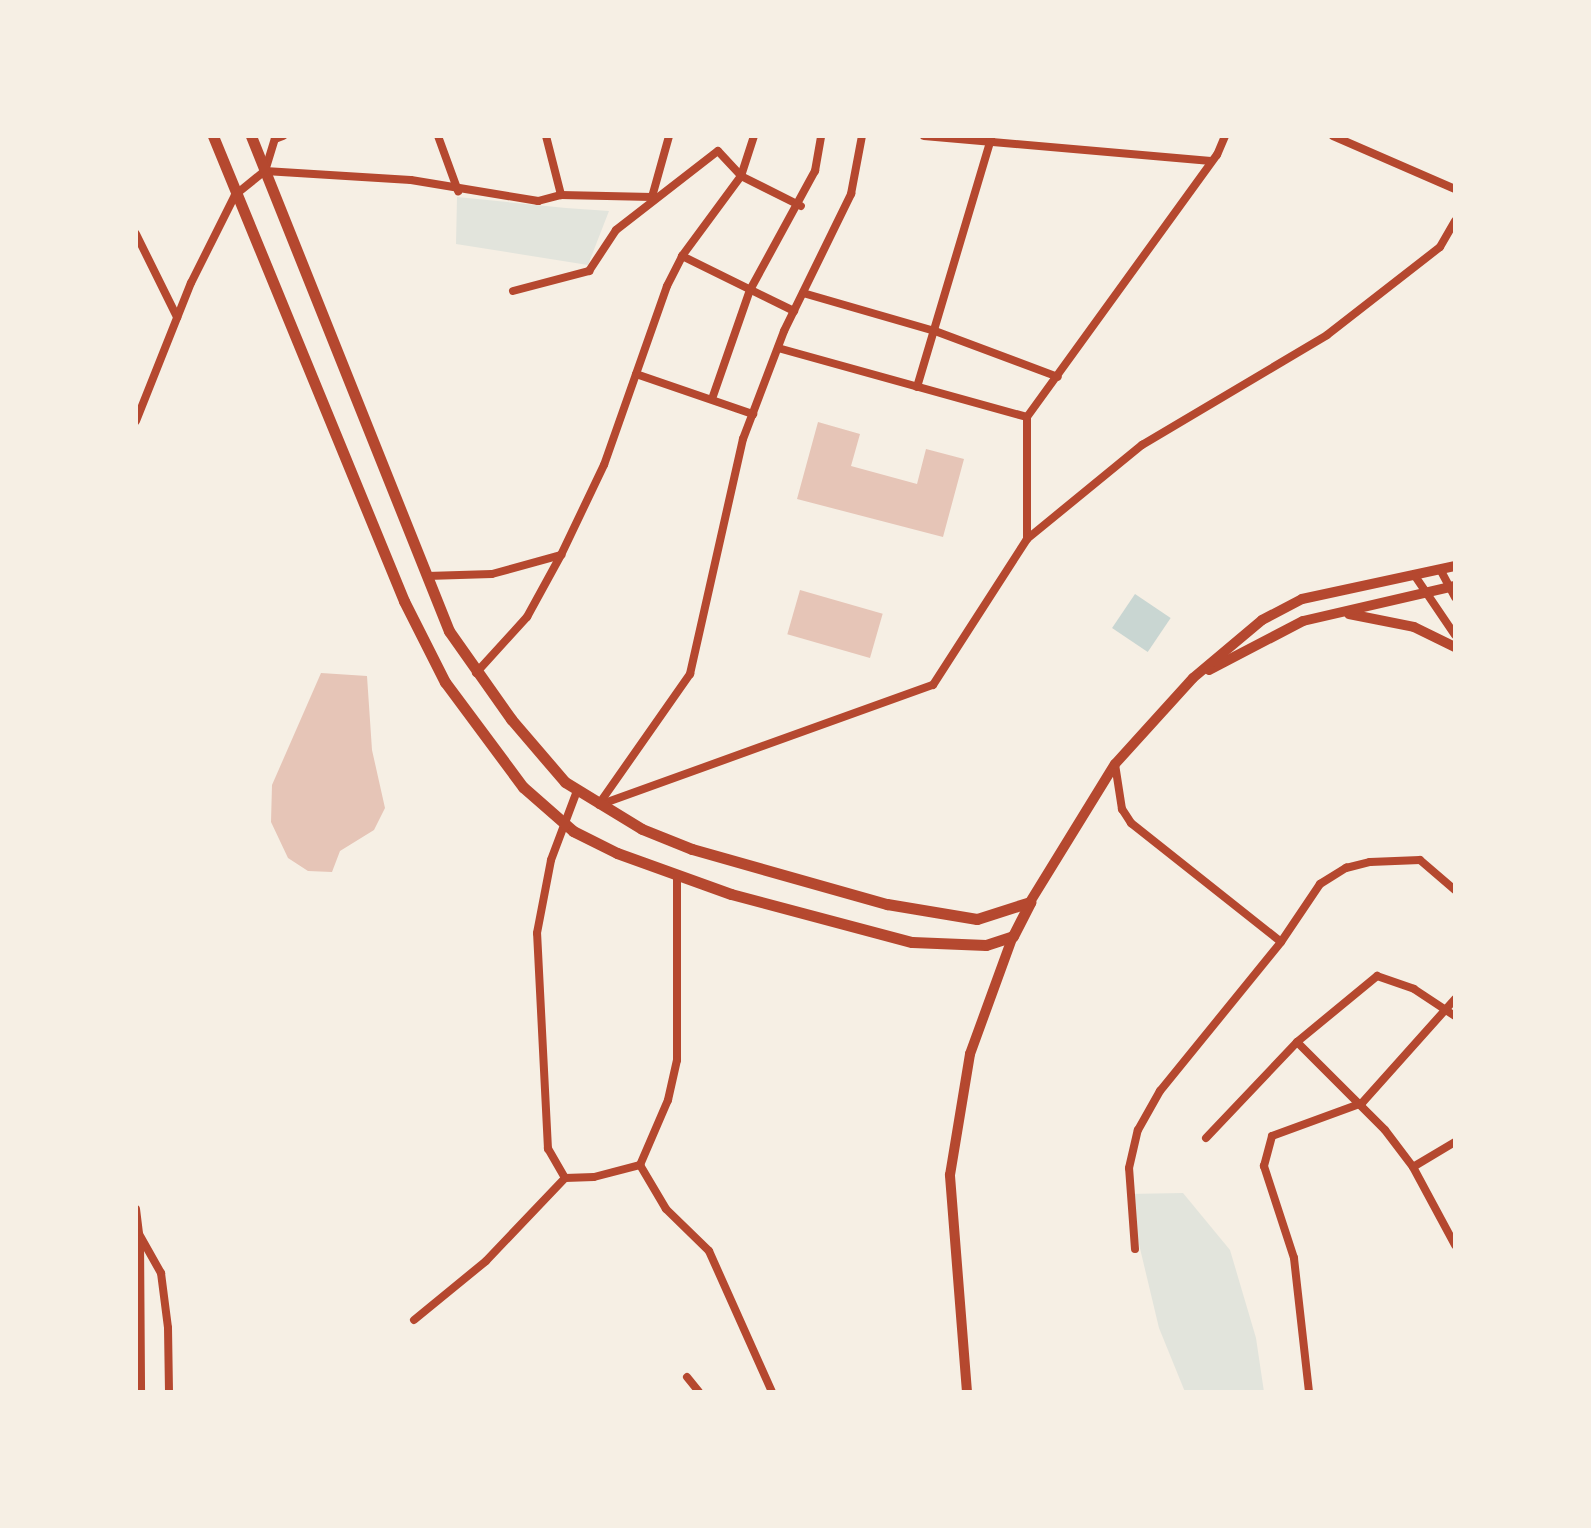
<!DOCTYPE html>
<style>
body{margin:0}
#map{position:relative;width:1591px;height:1528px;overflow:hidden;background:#f6efe4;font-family:Inter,sans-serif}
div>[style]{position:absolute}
.green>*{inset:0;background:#e2e4dc}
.water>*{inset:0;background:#c9d6d2;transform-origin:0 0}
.building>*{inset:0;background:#e6c5b7;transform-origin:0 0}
.minor>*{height:8px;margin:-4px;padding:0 4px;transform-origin:4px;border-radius:4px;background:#b5482f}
.tertiary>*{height:10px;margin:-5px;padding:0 5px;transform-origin:5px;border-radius:5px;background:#b5482f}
.secondary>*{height:11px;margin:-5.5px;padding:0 5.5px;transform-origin:5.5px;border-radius:5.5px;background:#b5482f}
span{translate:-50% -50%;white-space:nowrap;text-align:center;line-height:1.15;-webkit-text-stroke:6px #f6efe4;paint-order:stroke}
.frame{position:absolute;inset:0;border:138px solid #f6efe4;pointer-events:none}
</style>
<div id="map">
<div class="green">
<div style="clip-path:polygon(457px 197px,566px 208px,609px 211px,588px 265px,456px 244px)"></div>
<div style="clip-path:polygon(1183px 1193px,1230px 1250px,1256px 1338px,1264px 1392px,1185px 1392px,1159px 1328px,1127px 1194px)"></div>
</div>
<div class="water">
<div style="left:1135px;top:594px;width:43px;height:41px;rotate:34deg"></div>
</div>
<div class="building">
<div style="clip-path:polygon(818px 422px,860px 434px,851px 466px,917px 484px,926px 449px,964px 459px,943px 537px,797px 499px)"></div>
<div style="left:800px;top:590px;width:86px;height:46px;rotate:16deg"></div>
<div style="clip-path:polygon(321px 673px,367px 676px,372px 750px,385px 808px,374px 830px,340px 851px,332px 872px,308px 871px,288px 858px,271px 822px,272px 785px)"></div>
</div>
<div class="minor">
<div style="left:438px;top:136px;width:59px;rotate:70deg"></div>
<div style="left:546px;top:136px;width:61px;rotate:75.7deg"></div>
<div style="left:924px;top:136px;width:288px;rotate:5deg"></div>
<div style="left:1333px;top:136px;width:133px;rotate:23.5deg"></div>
<div style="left:265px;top:171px;width:146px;rotate:3.5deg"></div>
<div style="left:411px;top:180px;width:129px;rotate:9.4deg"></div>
<div style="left:538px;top:201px;width:24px;rotate:-15deg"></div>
<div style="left:561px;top:195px;width:91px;rotate:1.3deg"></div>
<div style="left:652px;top:197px;width:63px;rotate:-74.4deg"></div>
<div style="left:136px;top:234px;width:93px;rotate:63.7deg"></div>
<div style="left:682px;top:256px;width:125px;rotate:26.2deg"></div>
<div style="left:513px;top:291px;width:79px;rotate:-14.7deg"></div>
<div style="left:589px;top:271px;width:49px;rotate:-56.6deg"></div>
<div style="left:616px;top:230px;width:129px;rotate:-37.8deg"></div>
<div style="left:718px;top:151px;width:34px;rotate:47deg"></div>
<div style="left:741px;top:176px;width:67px;rotate:26.6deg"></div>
<div style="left:803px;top:293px;width:137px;rotate:16.1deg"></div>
<div style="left:935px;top:331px;width:131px;rotate:20.5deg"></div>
<div style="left:778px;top:348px;width:258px;rotate:15.5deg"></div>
<div style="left:636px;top:374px;width:124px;rotate:18.9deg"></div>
<div style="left:917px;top:387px;width:259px;rotate:-73.4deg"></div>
<div style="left:712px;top:399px;width:115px;rotate:-70.8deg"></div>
<div style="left:750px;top:290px;width:136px;rotate:-61.4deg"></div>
<div style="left:815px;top:171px;width:36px;rotate:-80deg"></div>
<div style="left:136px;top:421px;width:149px;rotate:-68.3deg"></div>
<div style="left:191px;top:283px;width:98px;rotate:-63.4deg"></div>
<div style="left:235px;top:195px;width:38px;rotate:-39deg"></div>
<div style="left:265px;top:171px;width:34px;rotate:-73deg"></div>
<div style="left:275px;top:139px;width:9px;rotate:-21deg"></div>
<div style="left:1027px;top:539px;width:122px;rotate:-90deg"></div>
<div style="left:1027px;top:417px;width:324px;rotate:-54.1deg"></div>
<div style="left:1217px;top:155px;width:21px;rotate:-67deg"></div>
<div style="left:1441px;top:571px;width:30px;rotate:62deg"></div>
<div style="left:427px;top:576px;width:65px;rotate:-1.8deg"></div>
<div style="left:492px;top:574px;width:72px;rotate:-15.4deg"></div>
<div style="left:561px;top:555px;width:100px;rotate:-64.5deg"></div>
<div style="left:604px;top:465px;width:190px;rotate:-70.6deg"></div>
<div style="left:667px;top:286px;width:34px;rotate:-63deg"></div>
<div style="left:682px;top:256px;width:99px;rotate:-53.6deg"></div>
<div style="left:741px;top:176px;width:42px;rotate:-72deg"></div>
<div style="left:1415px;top:576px;width:71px;rotate:55.9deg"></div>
<div style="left:476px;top:673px;width:76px;rotate:-47.7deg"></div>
<div style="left:527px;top:617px;width:71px;rotate:-61.3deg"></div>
<div style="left:1115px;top:764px;width:46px;rotate:81.2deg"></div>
<div style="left:1122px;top:809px;width:17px;rotate:57deg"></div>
<div style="left:1131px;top:823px;width:191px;rotate:38.4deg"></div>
<div style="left:599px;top:804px;width:159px;rotate:-55deg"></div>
<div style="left:690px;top:674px;width:241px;rotate:-77.3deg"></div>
<div style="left:743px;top:439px;width:116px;rotate:-69.2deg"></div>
<div style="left:784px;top:331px;width:153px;rotate:-63.9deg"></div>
<div style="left:851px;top:194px;width:59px;rotate:-79.3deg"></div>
<div style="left:599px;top:805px;width:355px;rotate:-19.8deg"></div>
<div style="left:933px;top:685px;width:174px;rotate:-57.2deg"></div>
<div style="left:1027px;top:539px;width:149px;rotate:-39.3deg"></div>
<div style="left:1142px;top:445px;width:215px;rotate:-30.7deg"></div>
<div style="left:1327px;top:335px;width:143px;rotate:-37.9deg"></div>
<div style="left:1440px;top:247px;width:30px;rotate:-60deg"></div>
<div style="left:677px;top:876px;width:184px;rotate:90deg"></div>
<div style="left:677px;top:1060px;width:41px;rotate:102.7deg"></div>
<div style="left:668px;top:1100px;width:71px;rotate:113.3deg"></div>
<div style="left:640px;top:1165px;width:51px;rotate:59.4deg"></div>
<div style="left:666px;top:1209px;width:60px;rotate:44.3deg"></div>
<div style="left:709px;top:1251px;width:154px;rotate:65.9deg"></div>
<div style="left:1297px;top:1042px;width:124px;rotate:45deg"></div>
<div style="left:1385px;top:1130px;width:46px;rotate:52.9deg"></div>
<div style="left:1413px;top:1167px;width:89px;rotate:61.7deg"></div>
<div style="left:1206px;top:1138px;width:132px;rotate:-46.5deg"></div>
<div style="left:1297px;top:1042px;width:104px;rotate:-39.5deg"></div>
<div style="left:1377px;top:976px;width:39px;rotate:19deg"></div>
<div style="left:1414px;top:989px;width:49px;rotate:33.4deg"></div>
<div style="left:1413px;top:1167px;width:49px;rotate:-30.8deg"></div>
<div style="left:565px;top:1178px;width:34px;rotate:-120deg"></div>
<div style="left:548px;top:1149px;width:216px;rotate:-92.9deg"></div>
<div style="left:537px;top:933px;width:74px;rotate:-79.1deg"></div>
<div style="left:551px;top:860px;width:74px;rotate:-69.4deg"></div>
<div style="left:136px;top:1209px;width:25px;rotate:83deg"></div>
<div style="left:139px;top:1234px;width:45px;rotate:60.6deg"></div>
<div style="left:161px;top:1273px;width:55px;rotate:82.7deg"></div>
<div style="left:168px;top:1328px;width:64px;rotate:89.1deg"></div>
<div style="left:140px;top:1239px;width:153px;rotate:89.6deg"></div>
<div style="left:1135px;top:1249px;width:81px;rotate:-94.2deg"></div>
<div style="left:1129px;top:1168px;width:39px;rotate:-77deg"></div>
<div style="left:1138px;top:1130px;width:45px;rotate:-60.6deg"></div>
<div style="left:1160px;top:1091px;width:192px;rotate:-50.9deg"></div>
<div style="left:1281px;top:942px;width:70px;rotate:-56.1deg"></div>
<div style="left:1320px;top:884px;width:31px;rotate:-32deg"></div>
<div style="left:1346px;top:868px;width:25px;rotate:-14deg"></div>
<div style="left:1370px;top:862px;width:50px;rotate:-2.3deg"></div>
<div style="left:1420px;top:860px;width:46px;rotate:40.6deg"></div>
<div style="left:414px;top:1320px;width:93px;rotate:-39.3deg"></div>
<div style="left:486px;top:1261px;width:115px;rotate:-46.4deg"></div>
<div style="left:565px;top:1178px;width:29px;rotate:-2deg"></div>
<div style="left:594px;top:1177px;width:48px;rotate:-14.6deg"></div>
<div style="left:687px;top:1377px;width:19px;rotate:51deg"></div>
<div style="left:1309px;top:1392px;width:135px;rotate:-96.4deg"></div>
<div style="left:1294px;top:1258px;width:97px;rotate:-108.1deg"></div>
<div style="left:1264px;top:1166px;width:31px;rotate:-75deg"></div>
<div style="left:1272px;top:1136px;width:96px;rotate:-20.1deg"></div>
<div style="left:1362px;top:1103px;width:140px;rotate:-48.2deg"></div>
</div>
<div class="tertiary">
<div style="left:1349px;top:614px;width:66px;rotate:11.3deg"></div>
<div style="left:1414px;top:627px;width:46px;rotate:26deg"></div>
<div style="left:1209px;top:670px;width:106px;rotate:-27.5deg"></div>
<div style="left:1303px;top:621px;width:156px;rotate:-13deg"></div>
<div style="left:1030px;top:902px;width:162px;rotate:-58.4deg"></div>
<div style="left:1115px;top:764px;width:116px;rotate:-47.8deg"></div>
<div style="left:1193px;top:678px;width:90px;rotate:-40deg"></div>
<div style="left:1262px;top:620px;width:45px;rotate:-27.7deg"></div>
<div style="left:1302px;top:599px;width:157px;rotate:-12.2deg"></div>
<div style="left:967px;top:1392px;width:218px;rotate:-94.5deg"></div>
<div style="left:950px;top:1175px;width:123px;rotate:-80.6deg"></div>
<div style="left:970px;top:1054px;width:126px;rotate:-70deg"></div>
</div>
<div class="secondary">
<div style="left:213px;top:136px;width:503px;rotate:67.67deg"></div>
<div style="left:404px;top:601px;width:91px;rotate:63.2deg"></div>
<div style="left:445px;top:682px;width:131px;rotate:53.4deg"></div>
<div style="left:523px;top:787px;width:67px;rotate:41.3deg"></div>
<div style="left:573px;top:831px;width:49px;rotate:26.6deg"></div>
<div style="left:617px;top:853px;width:121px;rotate:19.8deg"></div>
<div style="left:731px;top:894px;width:187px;rotate:14.9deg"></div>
<div style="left:912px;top:942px;width:74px;rotate:2.3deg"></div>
<div style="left:986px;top:945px;width:28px;rotate:-18deg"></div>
<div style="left:1013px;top:936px;width:38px;rotate:-63deg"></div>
<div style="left:251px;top:136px;width:533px;rotate:68.2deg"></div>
<div style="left:449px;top:631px;width:108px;rotate:54.8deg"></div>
<div style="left:511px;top:719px;width:83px;rotate:49.4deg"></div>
<div style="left:565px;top:782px;width:90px;rotate:31.4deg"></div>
<div style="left:642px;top:829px;width:54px;rotate:21.8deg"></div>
<div style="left:692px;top:849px;width:203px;rotate:15.8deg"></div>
<div style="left:887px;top:904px;width:91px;rotate:9.5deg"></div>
<div style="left:977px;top:919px;width:56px;rotate:-17.8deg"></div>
</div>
<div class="frame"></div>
</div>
